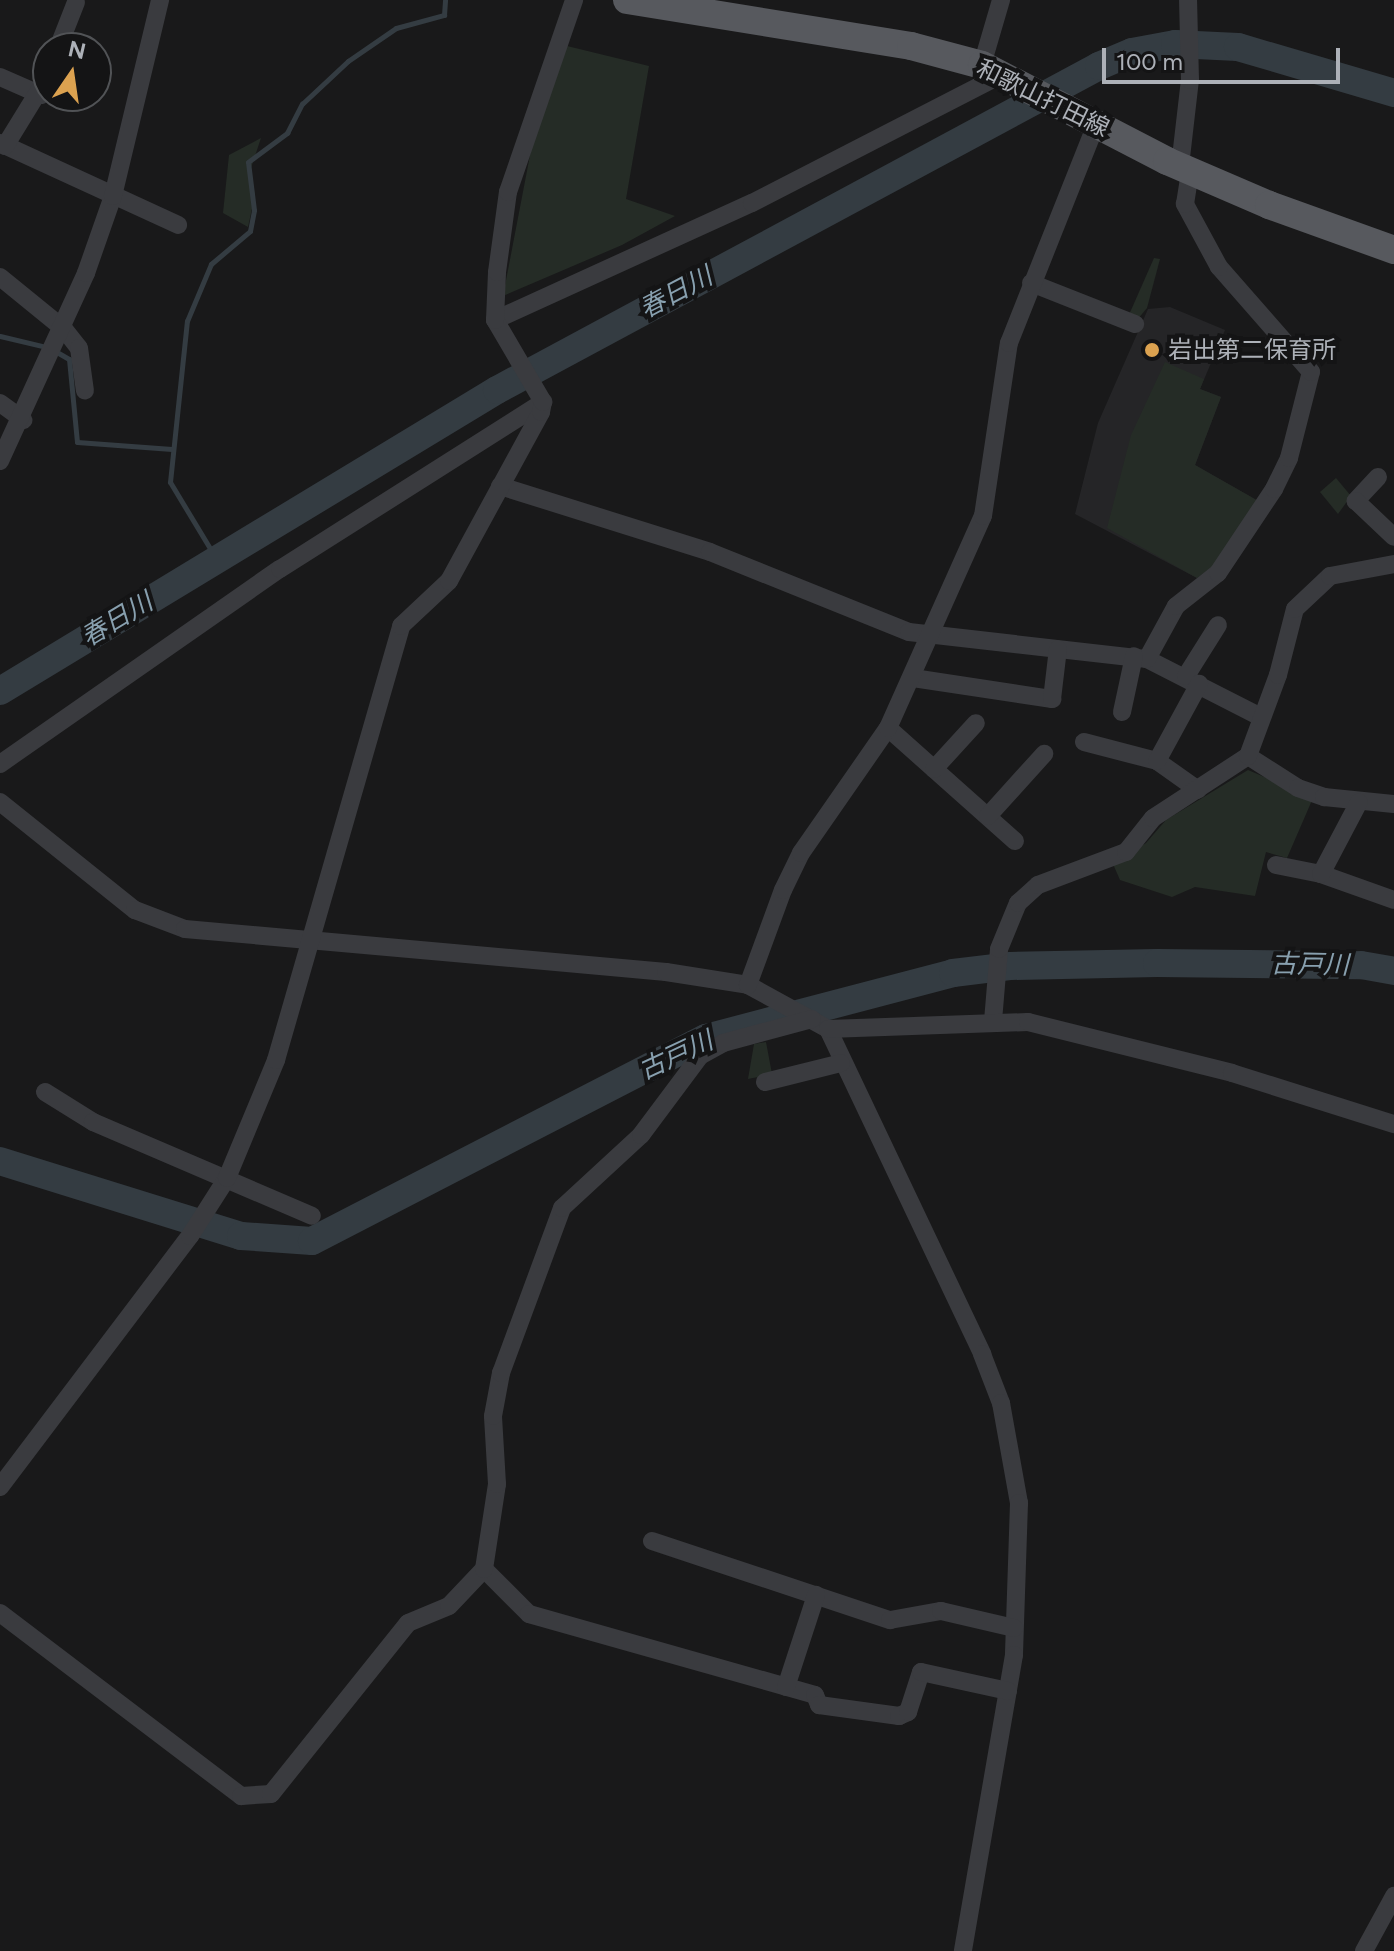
<!DOCTYPE html>
<meta charset="utf-8">
<style>
body{margin:0}
#map{position:relative;width:1394px;height:1951px;overflow:hidden;background:#19191a;font-family:Figtree,"Noto Sans JP",sans-serif}
div>[style]{position:absolute}
.built>*{inset:0;background:#252527}
.green>*{inset:0;background:#252c26}
.stream>*{height:5px;margin:-2.5px;padding:0 2.5px;transform-origin:2.5px;border-radius:2.5px;background:#343c42}
.river>*{height:28px;margin:-14px;padding:0 14px;transform-origin:14px;border-radius:14px;background:#343c42}
.minor>*{height:18px;margin:-9px;padding:0 9px;transform-origin:9px;border-radius:9px;background:#3a3b3f}
.primary>*{height:28px;margin:-14px;padding:0 14px;transform-origin:14px;border-radius:14px;background:#57595e}
.dots>*{width:22px;height:22px;translate:-50% -50%;box-sizing:border-box;border:4px solid #141415;border-radius:50%}
span{translate:-50% -50%;white-space:nowrap;text-align:center;line-height:1.15;-webkit-text-stroke:8px #141415;paint-order:stroke}
.street-label{font-size:24px;color:#adb1b8}
.poi-label{font-size:24px;color:#adb1b8}
.left{translate:0 -50%;text-align:left}
.water-label{font-size:26px;color:#88a0af;font-style:italic}
.north{position:absolute;left:32px;top:32px;width:80px;height:80px;box-sizing:border-box;background:#141415;border:2px solid #515356;border-radius:50%;rotate:13deg;font-size:22px;font-weight:700;line-height:32px;text-align:center;color:#adb1b8}
.north::after{content:'';display:block;margin:auto;width:28px;height:36px;background:#dca250;clip-path:polygon(50% 0,100% 100%,50% 72%,0 100%)}
.scale{position:absolute;left:1102px;top:48px;width:238px;height:36px;box-sizing:border-box;border:4px solid #adb1b8;border-top:0;padding-left:10px;font-size:24px;line-height:28px;white-space:nowrap;color:#adb1b8;-webkit-text-stroke:6px #141415;paint-order:stroke}
</style>
<div id="map">
<div class="built">
<div style="clip-path:polygon(1170px 307px,1225px 330px,1200px 389px,1221px 397px,1195px 465px,1260px 502px,1197px 578px,1075px 514px,1098px 423px,1148px 309px)"></div>
</div>
<div class="green">
<div style="clip-path:polygon(567px 46px,649px 66px,626px 199px,675px 216px,622px 245px,503px 296px,531px 150px)"></div>
<div style="clip-path:polygon(261px 138px,250px 171px,255px 195px,248px 227px,223px 213px,229px 155px)"></div>
<div style="clip-path:polygon(1154px 258px,1160px 259px,1147px 308px,1137px 320px,1128px 317px)"></div>
<div style="clip-path:polygon(1165px 362px,1204px 379px,1200px 389px,1221px 397px,1195px 465px,1260px 502px,1215px 565px,1197px 578px,1107px 528px,1131px 435px)"></div>
<div style="clip-path:polygon(1336px 478px,1351px 496px,1338px 514px,1320px 492px)"></div>
<div style="clip-path:polygon(1248px 770px,1313px 798px,1287px 858px,1266px 852px,1255px 896px,1195px 887px,1172px 897px,1120px 880px,1113px 864px,1146px 843px,1166px 820px)"></div>
<div style="clip-path:polygon(766px 1042px,772px 1074px,748px 1079px,754px 1044px)"></div>
</div>
<div class="stream">
<div style="left:0;top:336px;width:47px;rotate:13.4deg"></div>
<div style="left:55px;top:351px;width:16px;rotate:30deg"></div>
<div style="left:69px;top:359px;width:83px;rotate:84.5deg"></div>
<div style="left:77px;top:442px;width:95px;rotate:4.2deg"></div>
<div style="left:217px;top:560px;width:91px;rotate:-121.1deg"></div>
<div style="left:170px;top:482px;width:162px;rotate:-84deg"></div>
<div style="left:187px;top:321px;width:62px;rotate:-67.2deg"></div>
<div style="left:211px;top:264px;width:51px;rotate:-40.2deg"></div>
<div style="left:250px;top:231px;width:21px;rotate:-79deg"></div>
<div style="left:254px;top:210px;width:48px;rotate:-97.1deg"></div>
<div style="left:248px;top:162px;width:49px;rotate:-36.6deg"></div>
<div style="left:287px;top:133px;width:33px;rotate:-63deg"></div>
<div style="left:302px;top:104px;width:63px;rotate:-43.1deg"></div>
<div style="left:348px;top:61px;width:58px;rotate:-34.5deg"></div>
<div style="left:396px;top:28px;width:50px;rotate:-15.2deg"></div>
<div style="left:444px;top:15px;width:15px;rotate:-86deg"></div>
</div>
<div class="river">
<div style="left:0;top:691px;width:581px;rotate:-31.2deg"></div>
<div style="left:497px;top:390px;width:684px;rotate:-28.29deg"></div>
<div style="left:1099px;top:66px;width:36px;rotate:-23deg"></div>
<div style="left:1132px;top:52px;width:44px;rotate:-10.5deg"></div>
<div style="left:1175px;top:44px;width:63px;rotate:2.7deg"></div>
<div style="left:1238px;top:47px;width:163px;rotate:16.4deg"></div>
<div style="left:0;top:1161px;width:252px;rotate:17.3deg"></div>
<div style="left:241px;top:1236px;width:71px;rotate:4deg"></div>
<div style="left:312px;top:1241px;width:443px;rotate:-27.3deg"></div>
<div style="left:706px;top:1038px;width:255px;rotate:-14.7deg"></div>
<div style="left:953px;top:973px;width:57px;rotate:-7deg"></div>
<div style="left:1010px;top:966px;width:147px;rotate:-1.2deg"></div>
<div style="left:1157px;top:963px;width:204px;rotate:0.6deg"></div>
<div style="left:1361px;top:965px;width:34px;rotate:10deg"></div>
</div>
<div class="minor">
<div style="left:58px;top:48px;width:49px;rotate:-68.6deg"></div>
<div style="left:982px;top:65px;width:68px;rotate:-73.7deg"></div>
<div style="left:0;top:77px;width:45px;rotate:23.7deg"></div>
<div style="left:0;top:143px;width:196px;rotate:24.7deg"></div>
<div style="left:5px;top:146px;width:82px;rotate:-58.4deg"></div>
<div style="left:1180px;top:166px;width:87px;rotate:-83.4deg"></div>
<div style="left:1190px;top:80px;width:80px;rotate:-91.4deg"></div>
<div style="left:0;top:277px;width:82px;rotate:39.1deg"></div>
<div style="left:64px;top:329px;width:24px;rotate:52deg"></div>
<div style="left:79px;top:348px;width:43px;rotate:82.1deg"></div>
<div style="left:1031px;top:283px;width:112px;rotate:21.5deg"></div>
<div style="left:495px;top:320px;width:282px;rotate:-24.5deg"></div>
<div style="left:752px;top:203px;width:282px;rotate:-27.2deg"></div>
<div style="left:0;top:403px;width:29px;rotate:36deg"></div>
<div style="left:0;top:461px;width:207px;rotate:-65.4deg"></div>
<div style="left:86px;top:273px;width:82px;rotate:-70.7deg"></div>
<div style="left:113px;top:196px;width:202px;rotate:-76.5deg"></div>
<div style="left:1378px;top:477px;width:33px;rotate:133deg"></div>
<div style="left:1356px;top:501px;width:52px;rotate:43.5deg"></div>
<div style="left:500px;top:486px;width:220px;rotate:17.4deg"></div>
<div style="left:710px;top:552px;width:214px;rotate:21.9deg"></div>
<div style="left:909px;top:632px;width:240px;rotate:6.5deg"></div>
<div style="left:1147px;top:659px;width:128px;rotate:27deg"></div>
<div style="left:1147px;top:659px;width:60px;rotate:-61.3deg"></div>
<div style="left:1176px;top:606px;width:53px;rotate:-38.2deg"></div>
<div style="left:1218px;top:573px;width:101px;rotate:-56.3deg"></div>
<div style="left:1274px;top:489px;width:34px;rotate:-64deg"></div>
<div style="left:1289px;top:458px;width:89px;rotate:-75.7deg"></div>
<div style="left:1311px;top:372px;width:140px;rotate:-131.2deg"></div>
<div style="left:1219px;top:267px;width:72px;rotate:-118.4deg"></div>
<div style="left:1185px;top:204px;width:33px;rotate:-81deg"></div>
<div style="left:1186px;top:676px;width:60px;rotate:-57.9deg"></div>
<div style="left:913px;top:678px;width:141px;rotate:8.6deg"></div>
<div style="left:1052px;top:699px;width:50px;rotate:-83.2deg"></div>
<div style="left:1122px;top:712px;width:57px;rotate:-77.9deg"></div>
<div style="left:888px;top:728px;width:170px;rotate:41.7deg"></div>
<div style="left:1084px;top:742px;width:75px;rotate:14.6deg"></div>
<div style="left:1157px;top:761px;width:50px;rotate:35.3deg"></div>
<div style="left:1248px;top:756px;width:59px;rotate:32.6deg"></div>
<div style="left:1298px;top:788px;width:28px;rotate:19deg"></div>
<div style="left:1324px;top:797px;width:70px;rotate:5.7deg"></div>
<div style="left:1157px;top:761px;width:88px;rotate:-61.4deg"></div>
<div style="left:0;top:764px;width:341px;rotate:-34.9deg"></div>
<div style="left:280px;top:569px;width:312px;rotate:-32.4deg"></div>
<div style="left:934px;top:769px;width:62px;rotate:-47.6deg"></div>
<div style="left:0;top:802px;width:173px;rotate:38.7deg"></div>
<div style="left:135px;top:910px;width:53px;rotate:20.8deg"></div>
<div style="left:185px;top:929px;width:483px;rotate:5.1deg"></div>
<div style="left:666px;top:972px;width:83px;rotate:9deg"></div>
<div style="left:748px;top:985px;width:91px;rotate:28.8deg"></div>
<div style="left:828px;top:1029px;width:360px;rotate:64.6deg"></div>
<div style="left:982px;top:1354px;width:53px;rotate:68.8deg"></div>
<div style="left:1001px;top:1403px;width:102px;rotate:79.8deg"></div>
<div style="left:1019px;top:1503px;width:152px;rotate:91.9deg"></div>
<div style="left:1014px;top:1655px;width:300px;rotate:99.8deg"></div>
<div style="left:988px;top:816px;width:84px;rotate:-47.9deg"></div>
<div style="left:1276px;top:865px;width:46px;rotate:11.3deg"></div>
<div style="left:1321px;top:874px;width:77px;rotate:19.6deg"></div>
<div style="left:1321px;top:874px;width:81px;rotate:-62.2deg"></div>
<div style="left:748px;top:985px;width:101px;rotate:-69.8deg"></div>
<div style="left:783px;top:890px;width:41px;rotate:-64.1deg"></div>
<div style="left:801px;top:853px;width:152px;rotate:-55.2deg"></div>
<div style="left:888px;top:728px;width:232px;rotate:-65.9deg"></div>
<div style="left:983px;top:516px;width:175px;rotate:-81.5deg"></div>
<div style="left:1009px;top:343px;width:236px;rotate:-68.3deg"></div>
<div style="left:993px;top:1021px;width:72px;rotate:-85.2deg"></div>
<div style="left:999px;top:949px;width:50px;rotate:-67.6deg"></div>
<div style="left:1018px;top:903px;width:27px;rotate:-42deg"></div>
<div style="left:1038px;top:885px;width:94px;rotate:-20.6deg"></div>
<div style="left:1126px;top:852px;width:43px;rotate:-51.5deg"></div>
<div style="left:1153px;top:818px;width:113px;rotate:-33.1deg"></div>
<div style="left:1248px;top:756px;width:86px;rotate:-69.7deg"></div>
<div style="left:1278px;top:675px;width:68px;rotate:-75.6deg"></div>
<div style="left:1295px;top:609px;width:48px;rotate:-43.3deg"></div>
<div style="left:1330px;top:576px;width:65px;rotate:-10.6deg"></div>
<div style="left:828px;top:1029px;width:200px;rotate:-2deg"></div>
<div style="left:1028px;top:1022px;width:210px;rotate:14deg"></div>
<div style="left:1232px;top:1073px;width:170px;rotate:17.5deg"></div>
<div style="left:765px;top:1082px;width:78px;rotate:-14deg"></div>
<div style="left:45px;top:1092px;width:57px;rotate:32deg"></div>
<div style="left:93px;top:1122px;width:238px;rotate:23.2deg"></div>
<div style="left:0;top:1487px;width:315px;rotate:-52.9deg"></div>
<div style="left:190px;top:1236px;width:69px;rotate:-57.5deg"></div>
<div style="left:227px;top:1178px;width:128px;rotate:-67.4deg"></div>
<div style="left:276px;top:1060px;width:452px;rotate:-73.9deg"></div>
<div style="left:401px;top:626px;width:66px;rotate:-43.2deg"></div>
<div style="left:449px;top:581px;width:192px;rotate:-61.4deg"></div>
<div style="left:541px;top:412px;width:10px;rotate:-79deg"></div>
<div style="left:543px;top:402px;width:95px;rotate:-120.3deg"></div>
<div style="left:495px;top:320px;width:48px;rotate:-87.6deg"></div>
<div style="left:497px;top:272px;width:81px;rotate:-82.2deg"></div>
<div style="left:508px;top:192px;width:203px;rotate:-71deg"></div>
<div style="left:652px;top:1541px;width:251px;rotate:18.4deg"></div>
<div style="left:890px;top:1620px;width:52px;rotate:-10deg"></div>
<div style="left:941px;top:1611px;width:75px;rotate:13.1deg"></div>
<div style="left:484px;top:1569px;width:64px;rotate:45deg"></div>
<div style="left:529px;top:1614px;width:297px;rotate:15.8deg"></div>
<div style="left:815px;top:1695px;width:11px;rotate:68deg"></div>
<div style="left:819px;top:1705px;width:81px;rotate:7.8deg"></div>
<div style="left:899px;top:1716px;width:10px;rotate:-24deg"></div>
<div style="left:908px;top:1712px;width:42px;rotate:-72deg"></div>
<div style="left:921px;top:1672px;width:89px;rotate:12.3deg"></div>
<div style="left:0;top:1613px;width:303px;rotate:37.2deg"></div>
<div style="left:241px;top:1796px;width:30px;rotate:-4deg"></div>
<div style="left:271px;top:1794px;width:219px;rotate:-51.3deg"></div>
<div style="left:408px;top:1623px;width:44px;rotate:-22.5deg"></div>
<div style="left:449px;top:1606px;width:51px;rotate:-46.6deg"></div>
<div style="left:484px;top:1569px;width:86px;rotate:-81.3deg"></div>
<div style="left:497px;top:1484px;width:68px;rotate:-93.4deg"></div>
<div style="left:493px;top:1416px;width:44px;rotate:-79.5deg"></div>
<div style="left:501px;top:1373px;width:176px;rotate:-69.7deg"></div>
<div style="left:562px;top:1208px;width:108px;rotate:-42.7deg"></div>
<div style="left:641px;top:1135px;width:99px;rotate:-53.2deg"></div>
<div style="left:700px;top:1056px;width:26px;rotate:-29deg"></div>
<div style="left:723px;top:1043px;width:92px;rotate:-15.1deg"></div>
<div style="left:786px;top:1687px;width:97px;rotate:-71.9deg"></div>
<div style="left:1364px;top:1951px;width:63px;rotate:-61.4deg"></div>
</div>
<div class="primary">
<div style="left:627px;top:0;width:288px;rotate:9.2deg"></div>
<div style="left:911px;top:46px;width:73px;rotate:15deg"></div>
<div style="left:982px;top:65px;width:208px;rotate:27.4deg"></div>
<div style="left:1167px;top:161px;width:111px;rotate:23.3deg"></div>
<div style="left:1269px;top:205px;width:133px;rotate:19.8deg"></div>
</div>
<div class="dots">
<div style="left:1152px;top:350px;background:#dca250"></div>
</div>
<div class="street-label">
<span style="left:1043px;top:98px;rotate:26deg">和歌山打田線</span>
</div>
<div class="poi-label">
<span class="left" style="left:1168px;top:350px">岩出第二保育所</span>
</div>
<div class="water-label">
<span style="left:676px;top:293px;rotate:-28deg">春日川</span>
<span style="left:117px;top:620px;rotate:-31deg">春日川</span>
<span style="left:1310px;top:965px;rotate:1deg">古戸川</span>
<span style="left:676px;top:1056px;rotate:-25deg">古戸川</span>
</div>
<div class="north">N</div>
<div class="scale">100 m</div>
</div>
